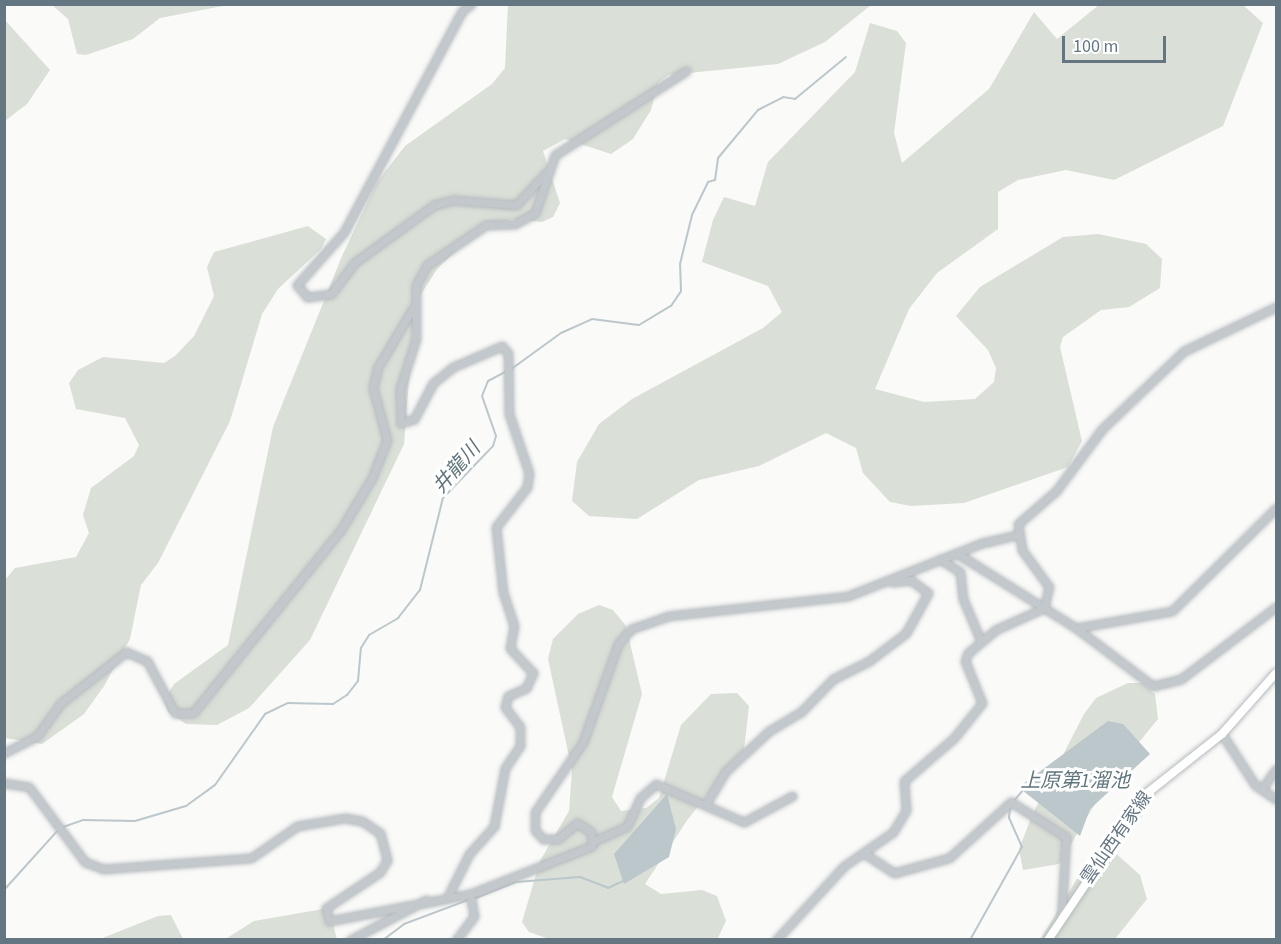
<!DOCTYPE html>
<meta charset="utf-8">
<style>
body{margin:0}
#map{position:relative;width:1281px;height:944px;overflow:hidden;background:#fafaf8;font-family:"Source Sans 3","Noto Sans JP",sans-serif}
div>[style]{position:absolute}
.green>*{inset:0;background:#dadfd7}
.water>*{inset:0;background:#bbc7cb}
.stream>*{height:2px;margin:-1px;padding:0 1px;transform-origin:1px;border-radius:1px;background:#bbc7cb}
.roads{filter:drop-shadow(0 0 2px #b5babe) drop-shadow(0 0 2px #b5babe)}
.minor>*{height:7px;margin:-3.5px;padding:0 3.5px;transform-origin:3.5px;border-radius:3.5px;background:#c3c8cc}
.major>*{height:8px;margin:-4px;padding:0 4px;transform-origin:4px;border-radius:4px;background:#fff}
span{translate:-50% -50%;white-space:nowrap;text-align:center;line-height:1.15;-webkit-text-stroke:6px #fff;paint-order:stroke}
.street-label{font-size:18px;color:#657683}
.water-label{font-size:20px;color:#60757c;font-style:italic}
.frame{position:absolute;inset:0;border:6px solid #657683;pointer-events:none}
.scale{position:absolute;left:1062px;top:36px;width:104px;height:27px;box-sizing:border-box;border:3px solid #657683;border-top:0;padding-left:8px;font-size:18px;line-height:21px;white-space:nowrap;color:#657683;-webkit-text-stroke:4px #fff;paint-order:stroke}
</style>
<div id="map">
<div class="green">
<div style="clip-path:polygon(1100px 4px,1243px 5px,1263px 23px,1223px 126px,1114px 180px,1066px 170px,1018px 180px,998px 192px,998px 229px,937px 273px,909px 309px,875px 389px,924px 402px,975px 399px,994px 382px,996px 368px,988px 350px,956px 316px,980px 287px,1063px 237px,1098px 234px,1146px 244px,1162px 259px,1160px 288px,1129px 307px,1101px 310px,1063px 337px,1060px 347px,1082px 441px,1068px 467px,964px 503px,911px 506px,890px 502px,863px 473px,856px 448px,826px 433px,759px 466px,699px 480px,637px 519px,589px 516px,572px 501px,577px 462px,599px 424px,632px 399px,763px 328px,782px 312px,768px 286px,702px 262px,713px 220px,724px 197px,755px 206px,768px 162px,855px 72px,870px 23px,897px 31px,906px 43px,894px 133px,902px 163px,989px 89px,1034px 12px,1057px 39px)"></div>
<div style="clip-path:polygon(52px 5px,228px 5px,160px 18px,133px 39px,86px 55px,77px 54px,68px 19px)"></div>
<div style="clip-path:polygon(508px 5px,871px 5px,825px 42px,778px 64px,668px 75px,658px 83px,651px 110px,633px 139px,611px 154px,565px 139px,543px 151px,560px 203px,553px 217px,542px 222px,511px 219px,473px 234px,437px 269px,415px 304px,404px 444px,310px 640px,249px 708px,217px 725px,186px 724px,168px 712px,164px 701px,174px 684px,228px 645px,273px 427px,342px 256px,377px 182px,405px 146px,492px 84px,505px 68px)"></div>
<div style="clip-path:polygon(5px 20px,50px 70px,27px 104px,5px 121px)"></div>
<div style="clip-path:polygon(308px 226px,326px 239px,321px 249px,278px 289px,262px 314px,230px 421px,158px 563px,141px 585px,130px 639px,104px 686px,84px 714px,42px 744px,5px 738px,5px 580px,15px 568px,76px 557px,89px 533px,83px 515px,91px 488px,134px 456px,139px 445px,125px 418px,76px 409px,69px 383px,78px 370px,103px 357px,164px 363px,175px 356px,194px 336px,214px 296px,207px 267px,214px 252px)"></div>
<div style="clip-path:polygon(599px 605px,613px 610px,626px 626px,642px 694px,612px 797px,621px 811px,646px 808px,659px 798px,681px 725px,711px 694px,737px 693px,749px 706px,744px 750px,688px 819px,645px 884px,661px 894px,702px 890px,717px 896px,726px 921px,717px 940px,549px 939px,529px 932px,522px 922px,540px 861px,569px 811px,572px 770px,548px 659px,553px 639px,578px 614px)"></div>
<div style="clip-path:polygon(1128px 683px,1142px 683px,1155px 694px,1158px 719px,1113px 774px,1059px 864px,1023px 870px,1019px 849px,1033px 813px,1084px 714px,1096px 698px)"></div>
<div style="clip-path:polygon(1113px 851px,1140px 875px,1147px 899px,1115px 939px,1040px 940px,1078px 877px)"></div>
<div style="clip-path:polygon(323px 909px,331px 914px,337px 940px,224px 940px,254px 921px)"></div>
<div style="clip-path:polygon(171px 915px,183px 939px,100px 939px,158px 916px)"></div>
</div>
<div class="water">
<div style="clip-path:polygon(1108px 721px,1123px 724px,1150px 754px,1090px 809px,1080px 836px,1022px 790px,1023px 784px)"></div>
<div style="clip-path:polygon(667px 794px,676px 829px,669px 857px,624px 884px,614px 854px)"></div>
</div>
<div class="stream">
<div style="left:510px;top:370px;width:63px;rotate:-36deg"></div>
<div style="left:561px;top:333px;width:34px;rotate:-24deg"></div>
<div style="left:592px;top:319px;width:47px;rotate:7.3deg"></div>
<div style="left:639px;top:325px;width:37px;rotate:-31deg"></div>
<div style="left:671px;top:306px;width:18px;rotate:-56deg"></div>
<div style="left:681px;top:291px;width:27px;rotate:-92deg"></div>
<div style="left:680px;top:264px;width:50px;rotate:-76.2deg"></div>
<div style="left:692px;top:215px;width:37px;rotate:-64deg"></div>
<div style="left:708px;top:182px;width:7px;rotate:-16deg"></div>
<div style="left:715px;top:180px;width:22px;rotate:-82deg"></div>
<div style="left:718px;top:158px;width:62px;rotate:-50.2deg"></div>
<div style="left:758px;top:110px;width:28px;rotate:-27deg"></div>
<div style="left:783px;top:97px;width:12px;rotate:9deg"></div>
<div style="left:795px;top:99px;width:66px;rotate:-39.5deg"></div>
<div style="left:1013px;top:802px;width:16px;rotate:-50deg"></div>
<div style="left:63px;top:827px;width:21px;rotate:-19deg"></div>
<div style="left:83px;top:820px;width:52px;rotate:1.1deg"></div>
<div style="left:135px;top:821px;width:53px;rotate:-16.4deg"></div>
<div style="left:186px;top:806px;width:36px;rotate:-36deg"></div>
<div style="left:215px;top:785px;width:87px;rotate:-54.8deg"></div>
<div style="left:265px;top:714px;width:25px;rotate:-26deg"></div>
<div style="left:288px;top:703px;width:45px;rotate:1.3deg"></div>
<div style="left:333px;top:704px;width:17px;rotate:-33deg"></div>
<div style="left:347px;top:695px;width:18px;rotate:-52deg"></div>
<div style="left:358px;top:681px;width:33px;rotate:-85deg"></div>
<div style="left:361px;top:648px;width:15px;rotate:-58deg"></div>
<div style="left:369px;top:635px;width:34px;rotate:-30deg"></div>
<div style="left:398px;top:618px;width:36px;rotate:-52deg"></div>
<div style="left:420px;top:590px;width:95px;rotate:-76deg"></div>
<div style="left:443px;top:498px;width:72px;rotate:-46.1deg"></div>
<div style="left:493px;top:446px;width:10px;rotate:-73deg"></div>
<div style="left:496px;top:436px;width:42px;rotate:-109.3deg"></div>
<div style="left:482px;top:396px;width:16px;rotate:-68deg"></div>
<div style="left:488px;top:381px;width:19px;rotate:-28deg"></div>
<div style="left:4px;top:890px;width:81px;rotate:-48deg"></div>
<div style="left:476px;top:898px;width:43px;rotate:-21.8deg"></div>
<div style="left:516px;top:882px;width:64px;rotate:-4.5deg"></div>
<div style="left:580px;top:877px;width:30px;rotate:21deg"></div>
<div style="left:608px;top:888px;width:17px;rotate:-25deg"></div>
<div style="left:383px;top:940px;width:26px;rotate:-37deg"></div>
<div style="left:404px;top:924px;width:68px;rotate:-20.6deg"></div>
<div style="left:970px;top:940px;width:107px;rotate:-60.8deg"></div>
<div style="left:1022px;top:847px;width:32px;rotate:-114deg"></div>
<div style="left:1009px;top:818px;width:11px;rotate:-85deg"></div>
</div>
<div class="roads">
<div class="minor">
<div style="left:471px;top:4px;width:11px;rotate:142deg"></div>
<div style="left:462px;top:11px;width:251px;rotate:118.1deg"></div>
<div style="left:344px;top:232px;width:71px;rotate:131.6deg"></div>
<div style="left:297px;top:285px;width:16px;rotate:50deg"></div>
<div style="left:307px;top:297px;width:24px;rotate:-7deg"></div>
<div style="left:331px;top:294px;width:39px;rotate:-53deg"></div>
<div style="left:354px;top:263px;width:99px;rotate:-35.9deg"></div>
<div style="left:434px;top:205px;width:20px;rotate:-15deg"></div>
<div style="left:453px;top:200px;width:63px;rotate:4.5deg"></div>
<div style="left:516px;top:205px;width:45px;rotate:-46.8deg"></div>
<div style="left:958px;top:554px;width:139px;rotate:32.1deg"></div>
<div style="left:1076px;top:628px;width:96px;rotate:37deg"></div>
<div style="left:1153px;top:686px;width:29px;rotate:-14deg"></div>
<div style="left:1181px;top:679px;width:119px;rotate:-37.2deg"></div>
<div style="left:940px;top:559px;width:24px;rotate:33deg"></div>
<div style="left:960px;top:572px;width:27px;rotate:84deg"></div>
<div style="left:963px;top:599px;width:43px;rotate:67deg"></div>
<div style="left:1076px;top:628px;width:97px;rotate:-10deg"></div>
<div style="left:1172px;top:611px;width:146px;rotate:-44.7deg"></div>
<div style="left:1222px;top:734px;width:61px;rotate:57.1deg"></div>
<div style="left:1255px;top:785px;width:25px;rotate:34deg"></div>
<div style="left:4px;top:753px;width:37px;rotate:-27deg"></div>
<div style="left:37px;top:736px;width:41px;rotate:-54deg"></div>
<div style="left:61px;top:703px;width:83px;rotate:-38.1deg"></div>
<div style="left:126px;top:652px;width:23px;rotate:23deg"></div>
<div style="left:147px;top:661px;width:59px;rotate:61.7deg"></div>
<div style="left:175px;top:713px;width:18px"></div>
<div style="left:193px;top:713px;width:234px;rotate:-51.1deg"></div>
<div style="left:340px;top:531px;width:62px;rotate:-58.9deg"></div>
<div style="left:372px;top:478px;width:41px;rotate:-68.5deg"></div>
<div style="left:387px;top:440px;width:54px;rotate:-105.1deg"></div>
<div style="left:373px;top:388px;width:22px;rotate:-77deg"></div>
<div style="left:378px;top:367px;width:69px;rotate:-59.3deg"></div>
<div style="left:4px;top:783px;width:25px;rotate:9deg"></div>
<div style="left:29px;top:787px;width:94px;rotate:53.3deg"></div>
<div style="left:85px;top:862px;width:19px;rotate:21deg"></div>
<div style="left:103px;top:869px;width:148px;rotate:-4.3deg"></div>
<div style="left:251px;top:858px;width:56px;rotate:-34.8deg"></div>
<div style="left:297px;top:826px;width:49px;rotate:-9.5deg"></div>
<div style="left:345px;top:818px;width:17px;rotate:10deg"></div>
<div style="left:362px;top:821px;width:22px;rotate:34deg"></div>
<div style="left:380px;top:833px;width:28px;rotate:75deg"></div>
<div style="left:387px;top:860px;width:14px;rotate:120deg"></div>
<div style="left:380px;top:872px;width:65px;rotate:146.3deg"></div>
<div style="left:326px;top:908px;width:13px;rotate:77deg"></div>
<div style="left:329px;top:921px;width:144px;rotate:-10.8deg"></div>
<div style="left:470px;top:894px;width:131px;rotate:-21.5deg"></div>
<div style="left:592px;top:846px;width:14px;rotate:-94deg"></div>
<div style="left:591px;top:832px;width:17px;rotate:-147deg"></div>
<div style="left:577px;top:823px;width:25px;rotate:140deg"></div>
<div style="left:558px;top:839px;width:15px;rotate:180deg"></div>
<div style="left:543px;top:839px;width:12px;rotate:-132deg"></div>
<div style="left:535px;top:830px;width:18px;rotate:-90deg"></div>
<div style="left:535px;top:812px;width:85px;rotate:-55.6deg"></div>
<div style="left:583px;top:742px;width:104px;rotate:-70.3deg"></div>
<div style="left:618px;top:644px;width:20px;rotate:-49deg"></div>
<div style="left:631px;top:629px;width:39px;rotate:-19deg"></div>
<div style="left:668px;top:616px;width:181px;rotate:-6.3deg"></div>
<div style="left:848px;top:596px;width:144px;rotate:-21.6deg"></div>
<div style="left:982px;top:543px;width:36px;rotate:-13deg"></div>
<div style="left:1262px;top:789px;width:24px;rotate:-55deg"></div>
<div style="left:706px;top:804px;width:37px;rotate:-59deg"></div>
<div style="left:725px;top:772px;width:60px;rotate:-43deg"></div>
<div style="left:769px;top:731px;width:37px;rotate:-31deg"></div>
<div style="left:801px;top:712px;width:46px;rotate:-45.9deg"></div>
<div style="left:833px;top:679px;width:40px;rotate:-26.6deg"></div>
<div style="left:869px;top:661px;width:46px;rotate:-37.1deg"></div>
<div style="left:906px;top:633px;width:46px;rotate:-61.2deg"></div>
<div style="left:928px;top:593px;width:21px;rotate:-143deg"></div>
<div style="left:911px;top:580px;width:19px;rotate:174deg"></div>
<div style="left:594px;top:841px;width:36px;rotate:-24deg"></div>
<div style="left:627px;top:826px;width:31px;rotate:-65deg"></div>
<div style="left:640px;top:798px;width:21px;rotate:-41deg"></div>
<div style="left:656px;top:784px;width:96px;rotate:23.4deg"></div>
<div style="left:744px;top:822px;width:55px;rotate:-28.4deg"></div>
<div style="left:865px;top:854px;width:35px;rotate:33deg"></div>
<div style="left:894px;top:873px;width:57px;rotate:-15.3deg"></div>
<div style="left:949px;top:858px;width:84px;rotate:-42.1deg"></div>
<div style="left:1011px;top:802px;width:65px;rotate:32.5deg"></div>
<div style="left:1066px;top:837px;width:83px;rotate:93.4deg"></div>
<div style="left:449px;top:894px;width:45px;rotate:-63.4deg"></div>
<div style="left:469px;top:854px;width:38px;rotate:-48deg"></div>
<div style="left:494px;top:826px;width:59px;rotate:-79.3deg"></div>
<div style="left:505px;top:768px;width:27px;rotate:-56deg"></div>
<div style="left:520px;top:746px;width:19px;rotate:-90deg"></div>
<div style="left:520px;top:727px;width:25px;rotate:-127deg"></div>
<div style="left:505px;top:707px;width:11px;rotate:-75deg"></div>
<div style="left:508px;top:696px;width:20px;rotate:-24deg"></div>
<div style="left:526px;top:688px;width:17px;rotate:-65deg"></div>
<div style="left:533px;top:673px;width:34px;rotate:-133deg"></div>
<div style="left:510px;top:648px;width:22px;rotate:-80deg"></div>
<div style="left:514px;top:626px;width:35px;rotate:-108deg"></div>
<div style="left:503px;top:593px;width:66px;rotate:-96.1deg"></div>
<div style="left:496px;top:527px;width:51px;rotate:-52.2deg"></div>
<div style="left:527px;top:487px;width:14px;rotate:-82deg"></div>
<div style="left:529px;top:473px;width:62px;rotate:-108.7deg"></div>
<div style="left:509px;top:414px;width:61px;rotate:-90.9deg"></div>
<div style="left:508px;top:353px;width:9px;rotate:-131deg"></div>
<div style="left:502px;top:346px;width:53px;rotate:156.8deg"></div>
<div style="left:453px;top:367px;width:26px;rotate:141deg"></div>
<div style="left:433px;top:383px;width:41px;rotate:117.8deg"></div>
<div style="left:414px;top:419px;width:14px;rotate:163deg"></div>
<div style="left:401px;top:423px;width:34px;rotate:-92deg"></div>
<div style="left:400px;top:389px;width:52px;rotate:-72.3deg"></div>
<div style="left:416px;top:339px;width:54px;rotate:-90deg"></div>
<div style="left:416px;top:285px;width:23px;rotate:-61deg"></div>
<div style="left:427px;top:265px;width:71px;rotate:-34.1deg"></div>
<div style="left:486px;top:225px;width:29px;rotate:-2deg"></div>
<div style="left:515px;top:224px;width:23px;rotate:-29deg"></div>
<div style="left:535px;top:213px;width:61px;rotate:-71deg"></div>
<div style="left:555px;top:155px;width:156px;rotate:-32.7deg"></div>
<div style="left:350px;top:940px;width:86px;rotate:-27.8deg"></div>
<div style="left:456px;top:940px;width:30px;rotate:-53deg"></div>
<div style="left:474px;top:916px;width:22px;rotate:-100deg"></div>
<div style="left:776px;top:940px;width:100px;rotate:-47.4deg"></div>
<div style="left:844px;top:866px;width:60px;rotate:-34.8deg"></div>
<div style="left:893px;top:832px;width:26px;rotate:-59deg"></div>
<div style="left:906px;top:810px;width:29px;rotate:-94deg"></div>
<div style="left:904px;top:781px;width:66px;rotate:-40.7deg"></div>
<div style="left:954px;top:738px;width:45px;rotate:-51.3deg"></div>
<div style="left:982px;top:703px;width:45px;rotate:-112deg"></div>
<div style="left:965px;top:661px;width:9px;rotate:-69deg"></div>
<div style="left:968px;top:653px;width:35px;rotate:-40deg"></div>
<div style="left:995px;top:630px;width:54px;rotate:-24.2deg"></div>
<div style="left:1044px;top:608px;width:22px;rotate:-77deg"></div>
<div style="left:1049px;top:587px;width:46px;rotate:-126.1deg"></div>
<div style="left:1022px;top:550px;width:26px;rotate:-99deg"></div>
<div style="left:1018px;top:524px;width:50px;rotate:-41deg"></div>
<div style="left:1056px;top:491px;width:77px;rotate:-53.4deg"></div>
<div style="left:1102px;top:429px;width:113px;rotate:-43.6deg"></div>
<div style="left:1184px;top:351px;width:102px;rotate:-25.6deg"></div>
</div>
<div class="major">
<div style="left:1048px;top:940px;width:176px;rotate:-56.1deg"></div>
<div style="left:1146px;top:794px;width:97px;rotate:-38.3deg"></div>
<div style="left:1222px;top:734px;width:81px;rotate:-48.5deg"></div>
</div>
</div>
<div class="street-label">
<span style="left:1117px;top:838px;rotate:-55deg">雲仙西有家線</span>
</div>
<div class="water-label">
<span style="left:457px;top:468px;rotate:-49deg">井龍川</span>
<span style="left:1075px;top:781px">上原第1溜池</span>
</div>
<div class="frame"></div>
<div class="scale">100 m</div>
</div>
